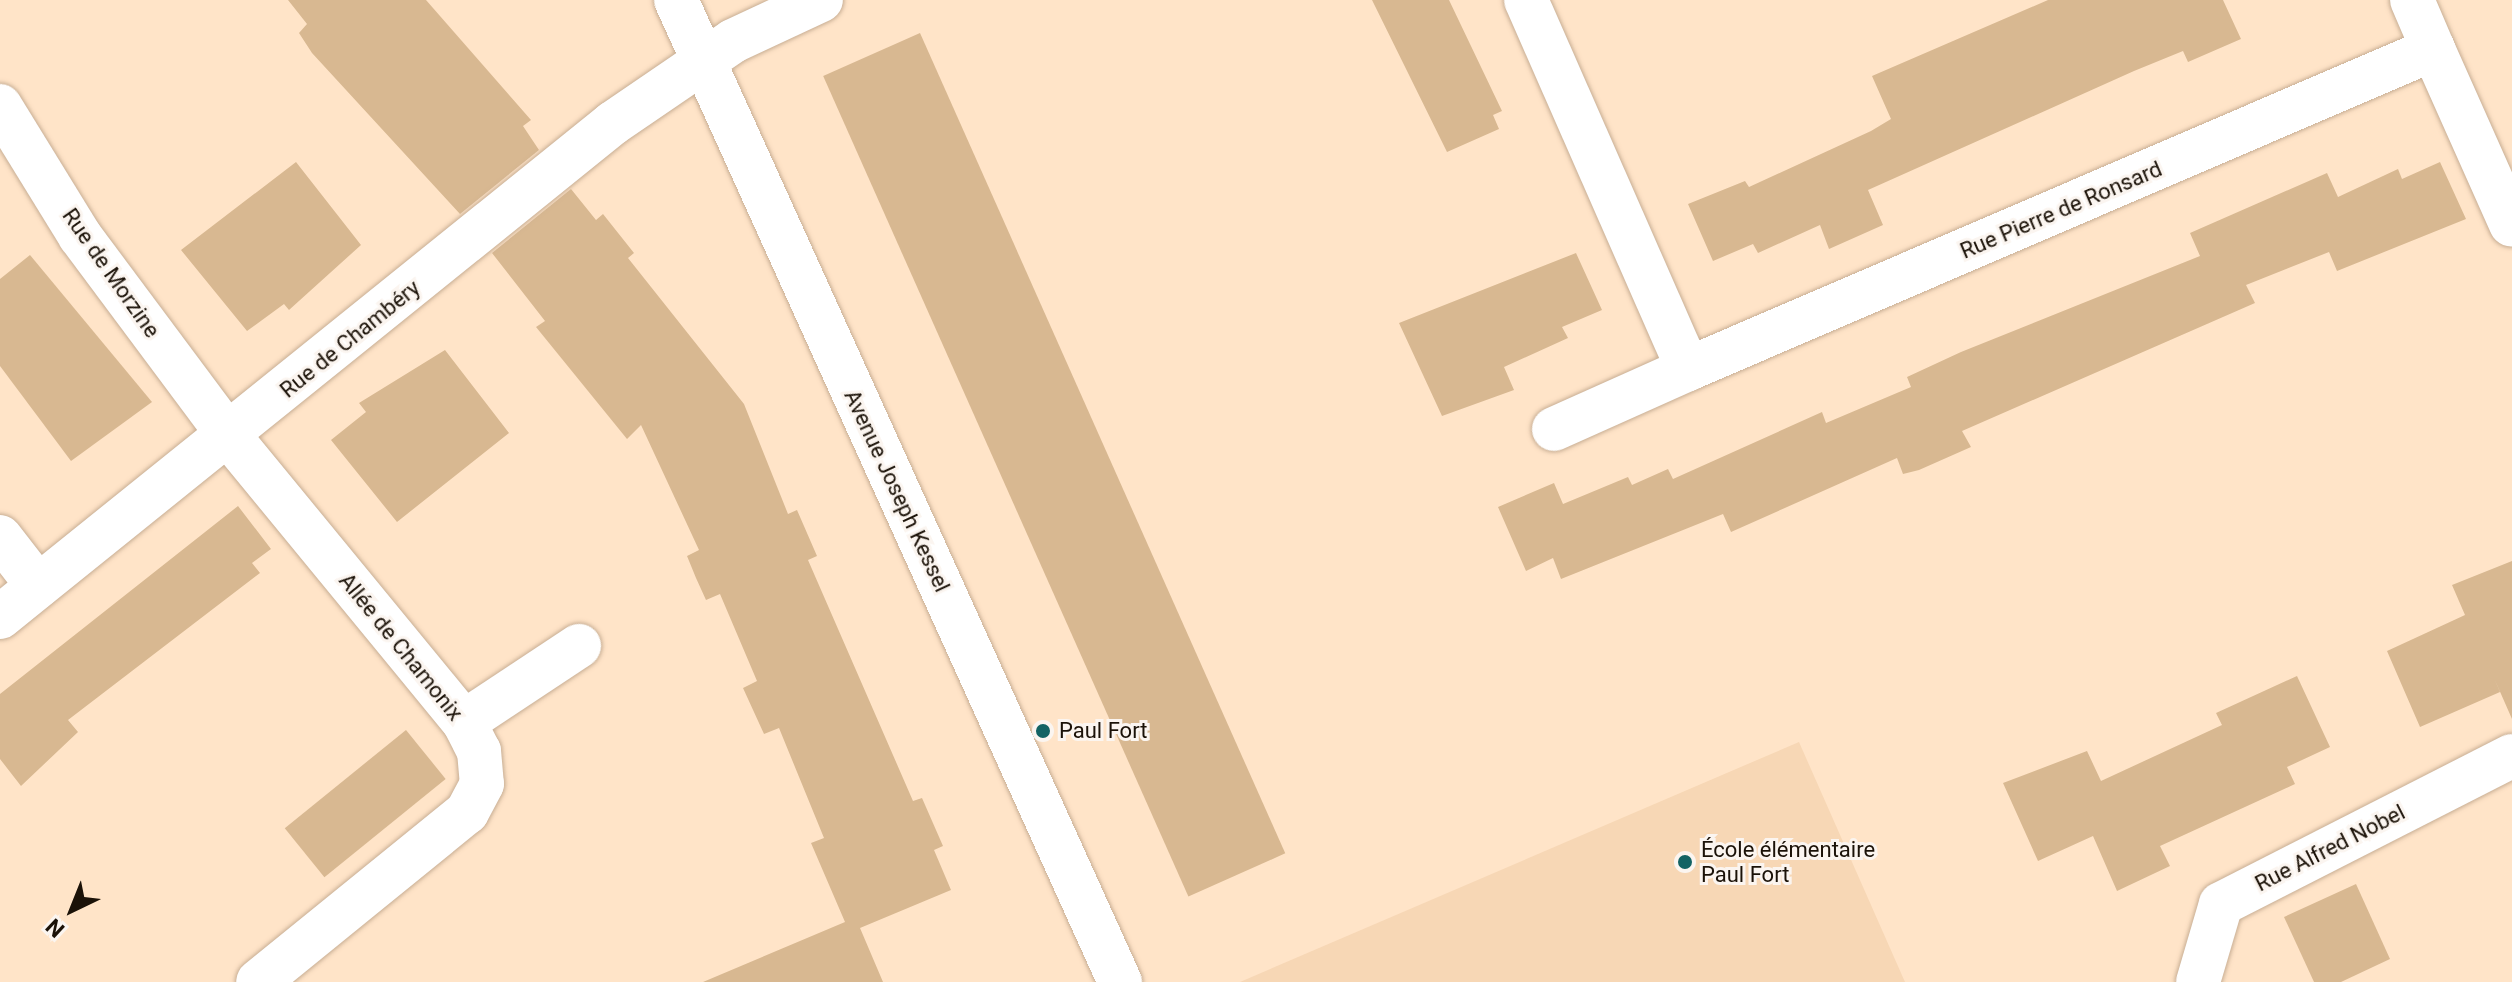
<!DOCTYPE html>
<meta charset="utf-8">
<style>
body{margin:0}
#map{position:relative;width:2512px;height:982px;overflow:hidden;background:#ffe4c8;font-family:Roboto,sans-serif}
div>[style]{position:absolute}
.built>*{inset:0;background:#f7d7b5}
.building>*{inset:0;background:#d8b891;transform-origin:0 0}
.roads{filter:drop-shadow(0 0 2px #c8ae94) drop-shadow(0 0 2px #c8ae94)}
.minor>*{height:44px;margin:-22px;padding:0 22px;transform-origin:22px;border-radius:22px;background:#fff}
.dots>*{width:22px;height:22px;translate:-50% -50%;box-sizing:border-box;border:4px solid #fbf5f0;border-radius:50%}
span{translate:-50% -50%;white-space:nowrap;text-align:center;line-height:1.15;-webkit-text-stroke:6px #fbf5f0;paint-order:stroke}
.street-label{font-size:22px;color:#1b1208}
.poi-label{font-size:22px;color:#1b1208}
.left{translate:0 -50%;text-align:left}
.north{position:absolute;left:32px;top:870px;width:80px;height:80px;-webkit-text-stroke:6px #fbf5f0;paint-order:stroke;rotate:223deg;font-size:22px;font-weight:700;line-height:32px;text-align:center;color:#1b1208}
.north::after{content:'';display:block;margin:auto;width:28px;height:36px;background:#1b1208;clip-path:polygon(50% 0,100% 100%,50% 72%,0 100%)}
</style>
<div id="map">
<div class="built">
<div style="clip-path:polygon(1799px 742px,1905px 982px,1240px 982px)"></div>
</div>
<div class="building">
<div style="clip-path:polygon(288px 0,426px 0,531px 120px,523px 126px,539px 150px,460px 214px,312px 53px,299px 33px,307px 24px)"></div>
<div style="clip-path:polygon(1372px 0,1449px 0,1502px 111px,1493px 115px,1499px 129px,1447px 152px)"></div>
<div style="clip-path:polygon(2048px 0,2223px 0,2241px 39px,2188px 62px,2183px 51px,2134px 71px,1868px 190px,1883px 225px,1829px 249px,1820px 225px,1758px 253px,1753px 244px,1713px 261px,1688px 204px,1745px 181px,1749px 187px,1871px 131px,1891px 119px,1872px 76px)"></div>
<div style="left:920px;top:33px;width:898px;height:106px;rotate:66deg"></div>
<div style="clip-path:polygon(296px 162px,361px 245px,289px 310px,284px 304px,247px 331px,181px 250px)"></div>
<div style="clip-path:polygon(2440px 162px,2466px 219px,2337px 271px,2329px 252px,2246px 285px,2255px 303px,1962px 431px,1971px 447px,1919px 470px,1903px 474px,1897px 458px,1731px 532px,1723px 514px,1561px 579px,1553px 558px,1526px 571px,1498px 507px,1554px 483px,1563px 504px,1628px 477px,1632px 485px,1668px 469px,1673px 479px,1822px 412px,1826px 423px,1911px 387px,1907px 377px,1961px 352px,2200px 256px,2190px 233px,2327px 173px,2338px 197px,2398px 169px,2402px 179px)"></div>
<div style="clip-path:polygon(571px 189px,596px 220px,603px 214px,634px 253px,628px 258px,744px 404px,788px 514px,797px 510px,817px 556px,808px 560px,913px 801px,922px 798px,943px 846px,934px 850px,951px 890px,860px 928px,883px 982px,703px 982px,845px 922px,811px 843px,824px 838px,779px 728px,764px 734px,743px 688px,757px 681px,720px 594px,706px 600px,696px 578px,687px 556px,699px 550px,641px 425px,627px 439px,536px 327px,545px 321px,492px 253px)"></div>
<div style="clip-path:polygon(1576px 253px,1602px 310px,1562px 327px,1568px 338px,1504px 367px,1514px 390px,1442px 416px,1399px 323px)"></div>
<div style="clip-path:polygon(30px 255px,152px 402px,71px 461px,0 366px,0 279px)"></div>
<div style="clip-path:polygon(445px 350px,509px 433px,397px 522px,331px 440px,366px 412px,359px 403px)"></div>
<div style="clip-path:polygon(238px 506px,271px 549px,252px 563px,260px 573px,68px 720px,78px 732px,21px 786px,0 759px,0 694px)"></div>
<div style="clip-path:polygon(2512px 561px,2512px 719px,2494px 678px,2500px 692px,2420px 727px,2387px 651px,2465px 615px,2452px 585px)"></div>
<div style="clip-path:polygon(2297px 676px,2330px 747px,2287px 767px,2295px 784px,2160px 846px,2170px 866px,2117px 891px,2093px 836px,2038px 861px,2003px 783px,2087px 751px,2101px 781px,2222px 725px,2216px 713px)"></div>
<div style="left:406px;top:730px;width:63px;height:156px;rotate:51deg"></div>
<div style="clip-path:polygon(2356px 884px,2390px 959px,2341px 982px,2314px 982px,2284px 917px)"></div>
</div>
<div class="roads">
<div class="minor">
<div style="left:676px;top:0;width:1078px;rotate:65.67deg"></div>
<div style="left:1526px;top:0;width:403px;rotate:66.3deg"></div>
<div style="left:1688px;top:369px;width:811px;rotate:-23.24deg"></div>
<div style="left:2433px;top:49px;width:53px;rotate:-113.2deg"></div>
<div style="left:2433px;top:49px;width:192px;rotate:66deg"></div>
<div style="left:0;top:106px;width:153px;rotate:58.4deg"></div>
<div style="left:80px;top:236px;width:249px;rotate:53.3deg"></div>
<div style="left:229px;top:436px;width:370px;rotate:50.6deg"></div>
<div style="left:464px;top:722px;width:33px;rotate:63deg"></div>
<div style="left:479px;top:751px;width:33px;rotate:85deg"></div>
<div style="left:482px;top:784px;width:32px;rotate:118deg"></div>
<div style="left:467px;top:812px;width:269px;rotate:140.9deg"></div>
<div style="left:1554px;top:429px;width:147px;rotate:-24.1deg"></div>
<div style="left:0;top:537px;width:62px;rotate:52.2deg"></div>
<div style="left:0;top:617px;width:787px;rotate:-38.86deg"></div>
<div style="left:613px;top:123px;width:145px;rotate:-34.3deg"></div>
<div style="left:733px;top:41px;width:97px;rotate:-25deg"></div>
<div style="left:464px;top:722px;width:138px;rotate:-33.5deg"></div>
<div style="left:2198px;top:982px;width:81px;rotate:-73.6deg"></div>
<div style="left:2221px;top:904px;width:326px;rotate:-27deg"></div>
</div>
</div>
<div class="dots">
<div style="left:1043px;top:731px;background:#136364"></div>
<div style="left:1685px;top:862px;background:#136364"></div>
</div>
<div class="street-label">
<span style="left:2061px;top:210px;rotate:-23deg">Rue Pierre de Ronsard</span>
<span style="left:111px;top:273px;rotate:55deg">Rue de Morzine</span>
<span style="left:350px;top:339px;rotate:-39deg">Rue de Chambéry</span>
<span style="left:897px;top:491px;rotate:65deg">Avenue Joseph Kessel</span>
<span style="left:401px;top:647px;rotate:51deg">Allée de Chamonix</span>
<span style="left:2330px;top:848px;rotate:-27deg">Rue Alfred Nobel</span>
</div>
<div class="poi-label">
<span class="left" style="left:1059px;top:731px">Paul Fort</span>
<span class="left" style="left:1701px;top:862px">École élémentaire<br>Paul Fort</span>
</div>
<div class="north">N</div>
</div>
